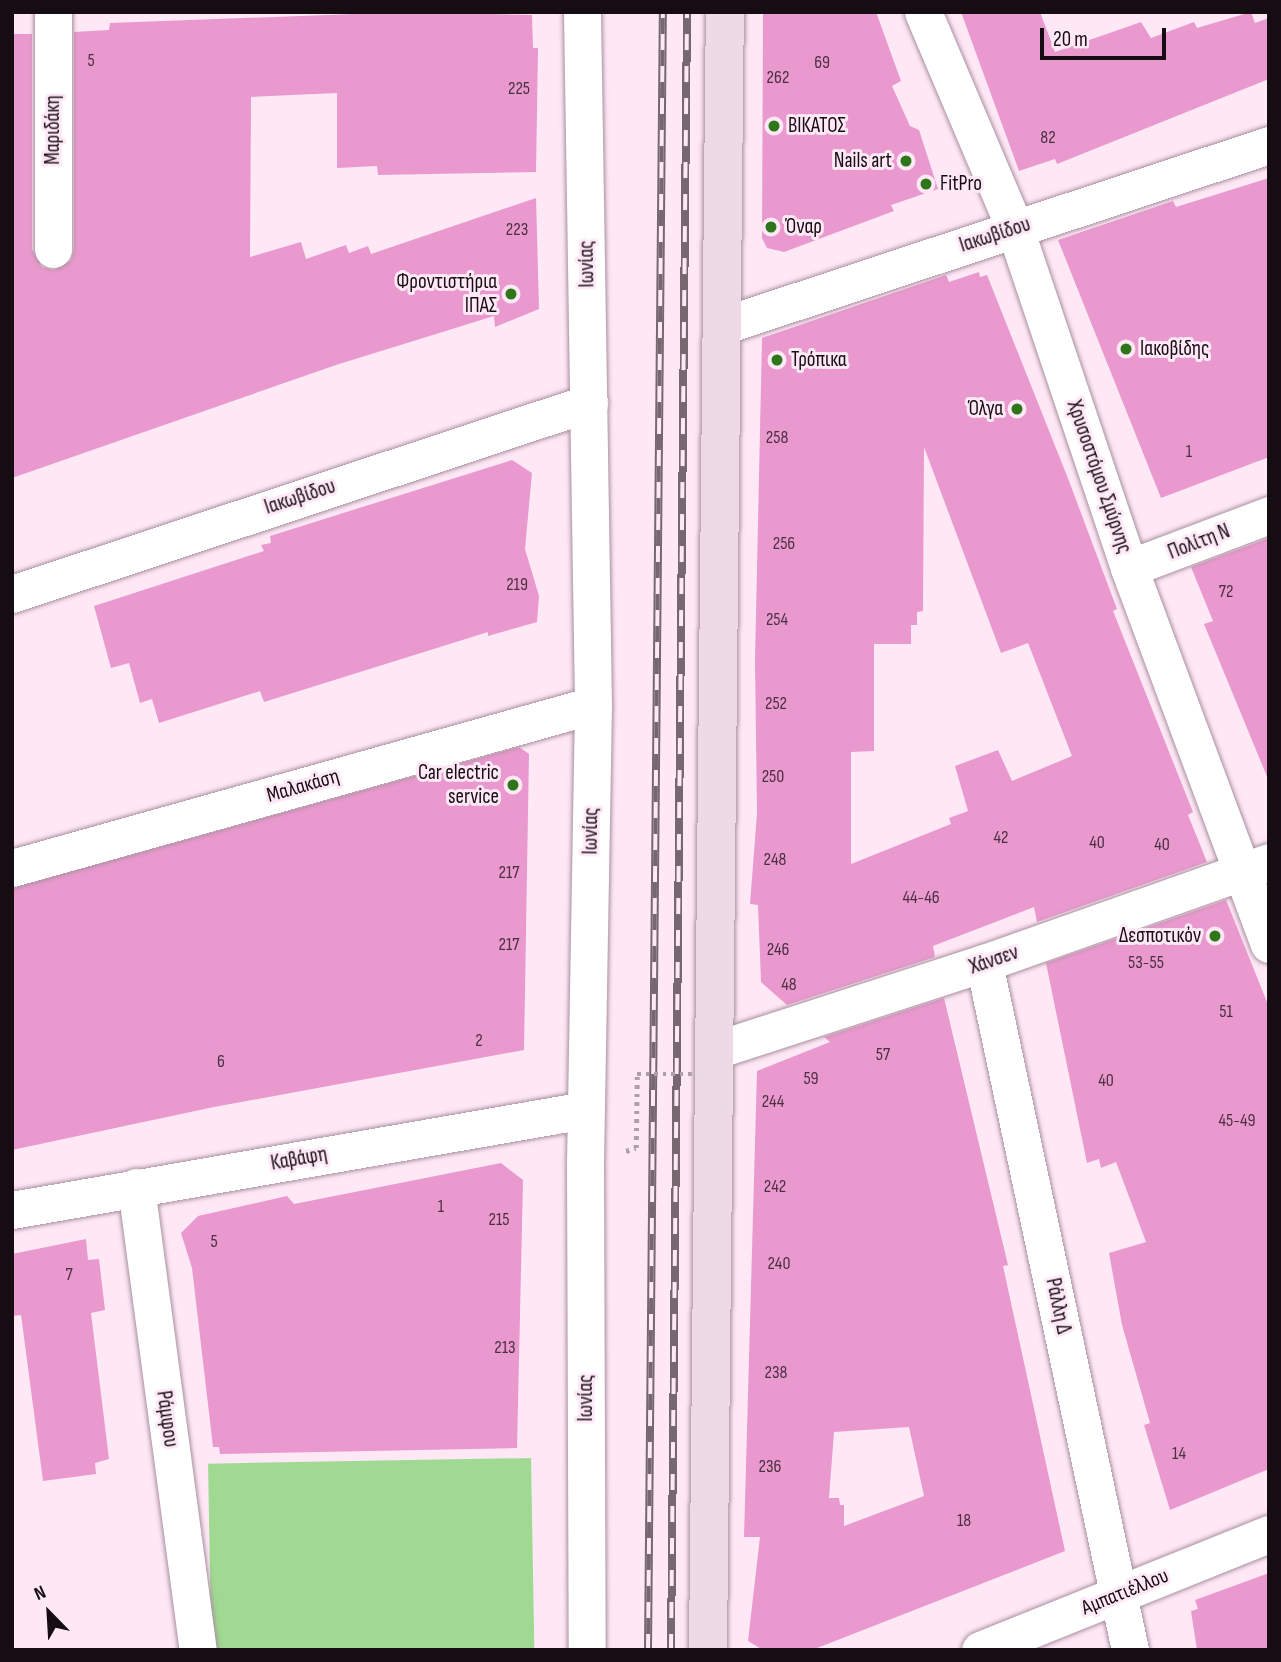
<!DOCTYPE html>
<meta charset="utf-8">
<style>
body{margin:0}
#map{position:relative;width:1281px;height:1662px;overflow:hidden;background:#fee8f6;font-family:"Sofia Sans Condensed",sans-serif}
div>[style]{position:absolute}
.green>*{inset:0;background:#9fd992;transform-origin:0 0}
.building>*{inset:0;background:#e999ce}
.path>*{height:4.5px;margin-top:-2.25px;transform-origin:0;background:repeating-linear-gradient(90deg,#b09eaa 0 3.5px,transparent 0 8.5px)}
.roads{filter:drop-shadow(0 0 2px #a98f9f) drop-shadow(0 0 2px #a98f9f)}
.street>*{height:37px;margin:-18.5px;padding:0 18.5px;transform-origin:18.5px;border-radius:18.5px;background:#fff}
.secondary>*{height:38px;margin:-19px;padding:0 19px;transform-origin:19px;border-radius:19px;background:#eed9e7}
.rail>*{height:8px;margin-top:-4px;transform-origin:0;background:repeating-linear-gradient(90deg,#fee8f6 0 16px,#766771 0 32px);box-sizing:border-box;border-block:2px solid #766771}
.path-bridge>*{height:4.5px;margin-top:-2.25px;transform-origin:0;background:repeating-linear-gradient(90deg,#b09eaa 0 3.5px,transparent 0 8.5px)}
.dots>*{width:19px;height:19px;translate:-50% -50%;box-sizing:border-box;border:4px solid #fee8f6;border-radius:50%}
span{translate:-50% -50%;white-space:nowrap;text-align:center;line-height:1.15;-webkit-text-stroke:6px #fee8f6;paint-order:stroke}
.number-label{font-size:18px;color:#4b3042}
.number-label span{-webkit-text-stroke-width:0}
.poi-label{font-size:21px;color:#160d13}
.left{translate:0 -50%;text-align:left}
.right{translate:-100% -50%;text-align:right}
.street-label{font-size:21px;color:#160d13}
.frame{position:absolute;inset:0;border:14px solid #160d13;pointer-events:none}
.north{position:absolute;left:14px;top:1578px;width:70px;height:70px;-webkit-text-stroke:5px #fee8f6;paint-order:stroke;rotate:336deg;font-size:19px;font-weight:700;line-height:28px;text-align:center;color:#160d13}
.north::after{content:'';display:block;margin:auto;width:24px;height:32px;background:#160d13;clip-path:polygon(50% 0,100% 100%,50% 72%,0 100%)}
.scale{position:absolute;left:1040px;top:28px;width:126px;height:32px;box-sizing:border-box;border:4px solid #160d13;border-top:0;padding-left:9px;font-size:21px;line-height:24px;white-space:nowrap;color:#160d13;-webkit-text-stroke:5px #fee8f6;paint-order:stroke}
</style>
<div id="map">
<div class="green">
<div style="left:531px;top:1458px;width:192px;height:323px;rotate:89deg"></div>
</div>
<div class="building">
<div style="clip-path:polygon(408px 12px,532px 15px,533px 48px,538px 48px,536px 172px,378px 175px,377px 166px,337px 168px,337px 93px,251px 97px,250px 257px,301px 242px,306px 259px,346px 245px,349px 253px,368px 246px,371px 254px,536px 198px,539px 309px,495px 327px,494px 316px,336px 365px,12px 478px,12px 34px,32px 34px,32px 249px,42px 267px,54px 270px,71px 260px,74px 249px,74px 32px,109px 30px,110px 23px)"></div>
<div style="clip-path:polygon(763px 12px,876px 12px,901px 81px,892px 86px,910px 126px,919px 130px,938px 189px,891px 205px,894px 211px,784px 252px,767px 248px,762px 238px)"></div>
<div style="clip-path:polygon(961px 12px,1040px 12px,1055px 52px,1141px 22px,1151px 38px,1194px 22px,1197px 28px,1251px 12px,1255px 23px,1269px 18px,1269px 79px,1057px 164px,1055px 159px,1019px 171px)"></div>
<div style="clip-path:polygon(1269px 178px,1269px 457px,1161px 498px,1058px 240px,1173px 201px,1176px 207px)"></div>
<div style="clip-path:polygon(evenodd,979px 272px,980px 277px,987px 275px,1069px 481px,1117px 609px,1113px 611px,1193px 812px,1188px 815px,1207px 862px,1037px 922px,1034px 907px,933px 946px,935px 957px,787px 1005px,761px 982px,758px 905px,750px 904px,757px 813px,755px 661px,762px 338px,946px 275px,949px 282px,979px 272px,924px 447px,1001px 653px,1028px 643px,1072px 756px,1012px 781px,998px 750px,955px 766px,968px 811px,949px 818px,951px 824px,851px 864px,851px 752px,874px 751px,874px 644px,911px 644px,911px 625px,917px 625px,917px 612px,923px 611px,924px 447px)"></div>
<div style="clip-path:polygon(512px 460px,532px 473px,525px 549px,539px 596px,537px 622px,488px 636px,488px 632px,264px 702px,260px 691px,159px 723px,152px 699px,140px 703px,129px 663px,111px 668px,94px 606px,264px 551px,261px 545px,271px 543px,270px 536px)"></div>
<div style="clip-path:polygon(1269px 538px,1269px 779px,1268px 779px,1204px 624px,1213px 621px,1191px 567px)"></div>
<div style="clip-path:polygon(519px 747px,529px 754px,524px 1050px,214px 1107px,12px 1150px,12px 888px)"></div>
<div style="clip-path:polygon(1226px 900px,1269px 1007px,1269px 1469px,1170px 1510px,1144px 1425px,1150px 1423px,1122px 1325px,1109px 1253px,1146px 1242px,1116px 1162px,1101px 1168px,1099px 1159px,1087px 1163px,1046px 963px)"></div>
<div style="clip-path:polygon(evenodd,944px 998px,1008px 1265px,1003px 1266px,1065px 1551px,812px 1650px,763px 1650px,748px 1641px,760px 1537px,744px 1537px,757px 1071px,830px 1042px,824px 1037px,944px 998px,909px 1427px,924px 1496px,844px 1526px,844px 1505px,840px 1505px,839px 1498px,829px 1498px,834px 1432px,909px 1427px)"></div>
<div style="clip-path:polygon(501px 1163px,523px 1180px,517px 1448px,220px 1454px,219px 1447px,213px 1447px,192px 1268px,181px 1233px,198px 1216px,287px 1196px,294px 1204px)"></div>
<div style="clip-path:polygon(86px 1239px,88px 1260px,99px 1259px,105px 1310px,91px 1313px,109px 1459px,95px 1463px,96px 1474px,43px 1481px,21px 1315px,12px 1316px,12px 1254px)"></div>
<div style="clip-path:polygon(1269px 1573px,1269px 1650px,1197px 1650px,1191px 1611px,1198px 1609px,1195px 1600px)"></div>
</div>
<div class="path">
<div style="left:626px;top:1151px;width:10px;rotate:-17deg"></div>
<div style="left:636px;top:1148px;width:74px;rotate:-89.2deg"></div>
</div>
<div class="roads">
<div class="street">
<div style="left:53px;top:12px;width:237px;rotate:90deg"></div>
<div style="left:582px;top:12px;width:693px;rotate:89.09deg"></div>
<div style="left:593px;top:705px;width:459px;rotate:91deg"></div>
<div style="left:585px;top:1164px;width:486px;rotate:89.8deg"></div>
<div style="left:923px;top:12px;width:236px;rotate:67deg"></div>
<div style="left:1015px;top:229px;width:358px;rotate:71.4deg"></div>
<div style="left:1129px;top:568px;width:401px;rotate:69.6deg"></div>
<div style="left:722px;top:326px;width:576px;rotate:-18.31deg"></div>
<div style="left:1129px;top:568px;width:150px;rotate:-20.7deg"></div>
<div style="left:12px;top:594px;width:608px;rotate:-18.32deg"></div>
<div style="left:12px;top:868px;width:603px;rotate:-15.67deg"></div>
<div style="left:984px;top:963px;width:702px;rotate:78deg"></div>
<div style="left:716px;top:1050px;width:282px;rotate:-18deg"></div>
<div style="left:984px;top:963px;width:302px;rotate:-19.5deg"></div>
<div style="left:136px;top:1187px;width:467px;rotate:82.4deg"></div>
<div style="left:12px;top:1210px;width:582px;rotate:-9.9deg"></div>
<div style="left:980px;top:1650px;width:311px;rotate:-21.9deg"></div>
</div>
<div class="secondary">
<div style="left:708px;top:1650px;width:1638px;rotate:-89.41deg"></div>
</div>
</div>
<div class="rail">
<div style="left:648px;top:1650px;width:1638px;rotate:-89.48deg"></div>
<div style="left:671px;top:1650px;width:1638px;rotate:-89.44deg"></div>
</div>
<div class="path-bridge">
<div style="left:637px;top:1074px;width:57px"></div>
</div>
<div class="dots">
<div style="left:774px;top:126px;background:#2d761a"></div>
<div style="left:906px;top:161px;background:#2d761a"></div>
<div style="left:926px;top:184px;background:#2d761a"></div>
<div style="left:771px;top:227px;background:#2d761a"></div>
<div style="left:511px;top:294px;background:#2d761a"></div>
<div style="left:1126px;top:349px;background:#2d761a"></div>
<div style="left:777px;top:360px;background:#2d761a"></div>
<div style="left:1017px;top:409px;background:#2d761a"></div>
<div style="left:513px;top:785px;background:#2d761a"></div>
<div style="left:1215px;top:936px;background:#2d761a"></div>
</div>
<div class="number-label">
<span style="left:91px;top:61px">5</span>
<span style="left:822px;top:63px">69</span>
<span style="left:778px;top:78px">262</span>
<span style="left:519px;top:89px">225</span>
<span style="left:1048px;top:138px">82</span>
<span style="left:517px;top:230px">223</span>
<span style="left:777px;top:438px">258</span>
<span style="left:1189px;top:452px">1</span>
<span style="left:784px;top:544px">256</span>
<span style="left:517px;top:585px">219</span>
<span style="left:1226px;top:592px">72</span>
<span style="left:777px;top:620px">254</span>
<span style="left:776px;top:704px">252</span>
<span style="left:773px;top:777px">250</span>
<span style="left:1001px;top:838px">42</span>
<span style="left:1097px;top:843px">40</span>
<span style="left:1162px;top:845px">40</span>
<span style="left:775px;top:860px">248</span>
<span style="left:509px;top:873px">217</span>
<span style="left:921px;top:898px">44-46</span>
<span style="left:509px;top:945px">217</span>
<span style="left:778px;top:950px">246</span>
<span style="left:1146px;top:963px">53-55</span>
<span style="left:789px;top:985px">48</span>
<span style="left:1226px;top:1012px">51</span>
<span style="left:479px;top:1041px">2</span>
<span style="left:883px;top:1055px">57</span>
<span style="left:221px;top:1062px">6</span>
<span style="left:811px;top:1079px">59</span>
<span style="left:1106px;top:1081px">40</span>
<span style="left:773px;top:1102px">244</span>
<span style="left:1237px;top:1121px">45-49</span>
<span style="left:775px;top:1187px">242</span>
<span style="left:441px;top:1207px">1</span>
<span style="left:499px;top:1220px">215</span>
<span style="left:214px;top:1242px">5</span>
<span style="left:779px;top:1264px">240</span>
<span style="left:69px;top:1275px">7</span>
<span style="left:505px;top:1348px">213</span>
<span style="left:776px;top:1373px">238</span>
<span style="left:1179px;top:1454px">14</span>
<span style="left:770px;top:1467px">236</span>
<span style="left:964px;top:1521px">18</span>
</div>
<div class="poi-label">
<span class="left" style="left:788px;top:126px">ΒΙΚΑΤΟΣ</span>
<span class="right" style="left:892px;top:161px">Nails art</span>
<span class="left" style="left:940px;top:184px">FitPro</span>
<span class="left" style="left:785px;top:227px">Όναρ</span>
<span class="right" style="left:497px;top:294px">Φροντιστήρια<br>ΙΠΑΣ</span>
<span class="left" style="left:1140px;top:349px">Ιακοβίδης</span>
<span class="left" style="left:791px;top:360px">Τρόπικα</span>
<span class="right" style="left:1003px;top:409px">Όλγα</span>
<span class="right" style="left:499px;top:785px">Car electric<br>service</span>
<span class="right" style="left:1201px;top:936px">Δεσποτικὀν</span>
</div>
<div class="street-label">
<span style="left:53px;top:130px;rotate:-90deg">Μαριδάκη</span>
<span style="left:995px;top:235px;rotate:-18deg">Ιακωβίδου</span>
<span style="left:587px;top:264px;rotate:-91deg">Ιωνίας</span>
<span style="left:1099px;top:477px;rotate:71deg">Χρυσοστόμου Σμύρνης</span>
<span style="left:300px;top:497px;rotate:-18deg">Ιακωβίδου</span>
<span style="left:1199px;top:542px;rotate:-21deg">Πολίτη Ν</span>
<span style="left:303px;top:786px;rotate:-16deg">Μαλακάση</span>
<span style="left:591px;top:831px;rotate:-89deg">Ιωνίας</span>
<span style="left:994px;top:960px;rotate:-19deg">Χάνσεν</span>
<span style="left:299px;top:1159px;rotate:-10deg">Καβάφη</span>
<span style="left:1058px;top:1306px;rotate:78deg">Ράλλη Δ</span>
<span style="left:586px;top:1398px;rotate:-90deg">Ιωνίας</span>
<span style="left:167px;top:1419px;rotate:82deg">Ράμφου</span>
<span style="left:1125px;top:1592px;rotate:-22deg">Αμπατιέλλου</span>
</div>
<div class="frame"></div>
<div class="north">N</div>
<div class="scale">20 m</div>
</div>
